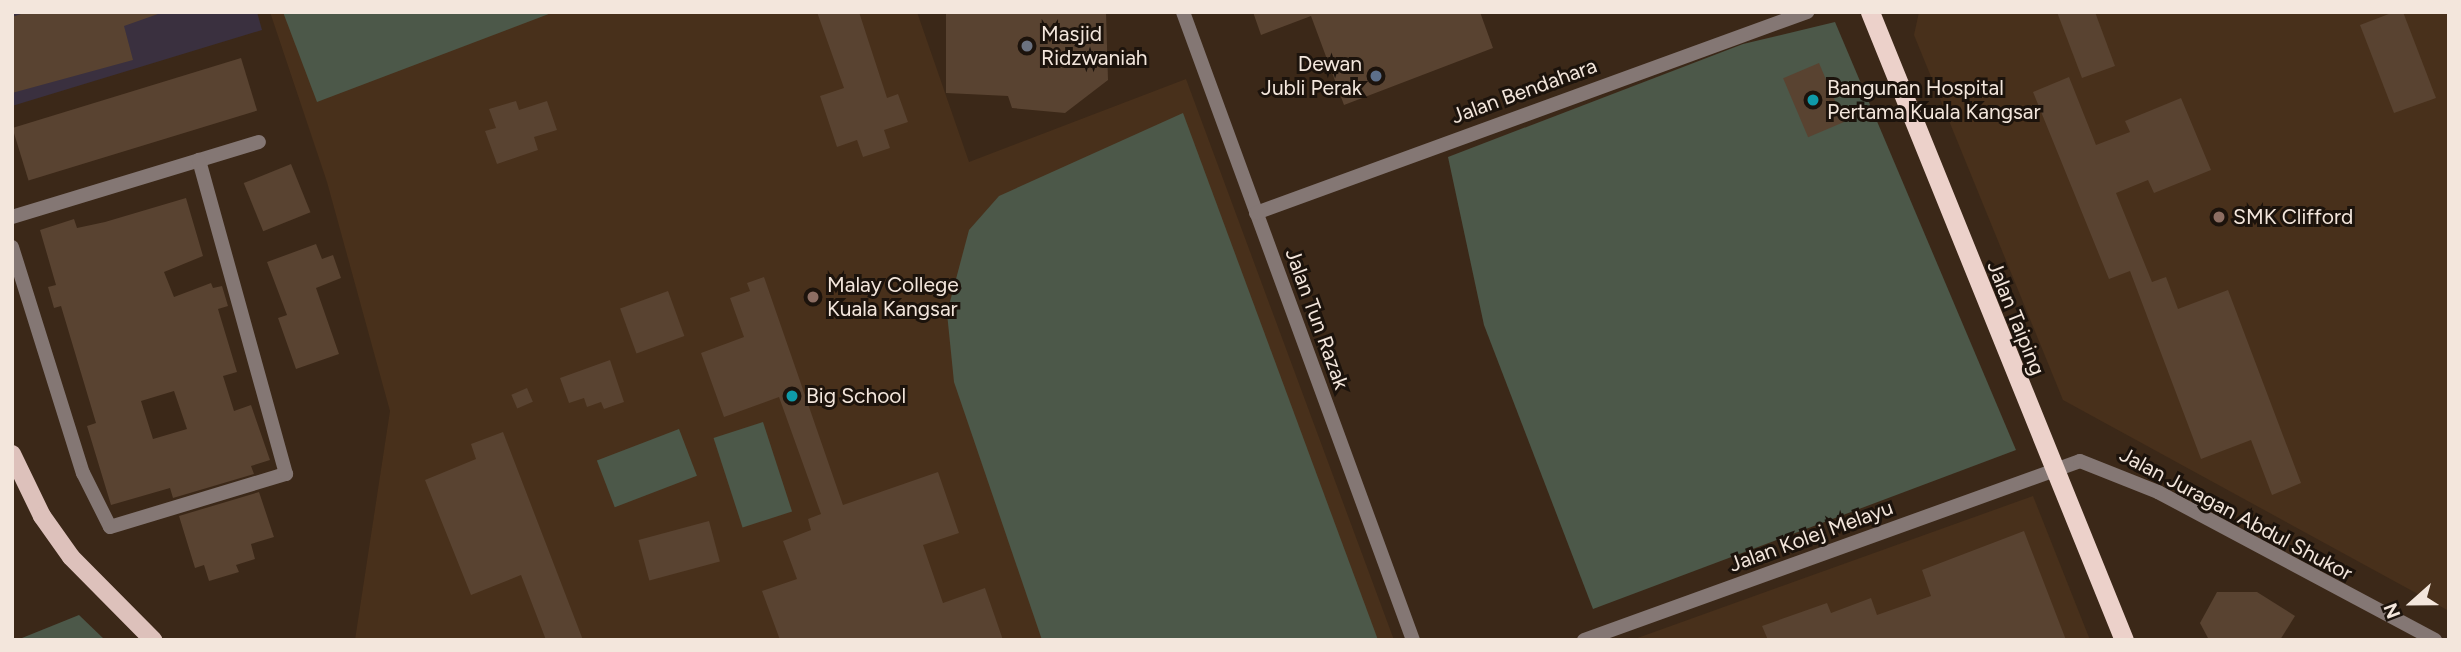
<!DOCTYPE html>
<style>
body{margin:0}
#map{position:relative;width:2461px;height:652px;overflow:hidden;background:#3b2818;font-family:Figtree,sans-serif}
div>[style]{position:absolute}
.commercial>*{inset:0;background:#3a303f}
.built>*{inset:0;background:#48301b}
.green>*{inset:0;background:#4c5849;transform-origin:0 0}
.building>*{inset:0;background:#594331;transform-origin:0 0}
.minor>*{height:14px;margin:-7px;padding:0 7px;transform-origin:7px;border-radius:7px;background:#847774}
.tertiary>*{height:14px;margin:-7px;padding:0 7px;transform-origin:7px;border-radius:7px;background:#847774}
.primary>*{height:18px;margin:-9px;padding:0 9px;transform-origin:9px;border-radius:9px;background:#ddc1bb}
.trunk>*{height:19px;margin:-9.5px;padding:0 9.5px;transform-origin:9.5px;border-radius:9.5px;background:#ecd1ca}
.dots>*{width:19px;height:19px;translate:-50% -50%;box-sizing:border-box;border:4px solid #1c130c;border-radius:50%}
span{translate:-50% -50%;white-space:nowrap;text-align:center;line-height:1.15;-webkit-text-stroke:6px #1c130c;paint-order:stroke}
.poi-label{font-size:21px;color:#f3e6dc}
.left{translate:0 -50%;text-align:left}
.right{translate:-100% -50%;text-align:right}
.street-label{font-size:21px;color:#f3e6dc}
.frame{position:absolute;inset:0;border:14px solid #f3e6dc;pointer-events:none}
.north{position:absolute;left:2377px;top:568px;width:70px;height:70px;-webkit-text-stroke:5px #1c130c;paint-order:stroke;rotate:249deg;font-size:19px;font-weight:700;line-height:28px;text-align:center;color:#f3e6dc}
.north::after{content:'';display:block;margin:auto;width:24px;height:32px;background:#f3e6dc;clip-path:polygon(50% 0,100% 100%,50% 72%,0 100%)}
</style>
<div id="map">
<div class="commercial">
<div style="clip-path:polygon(12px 12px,257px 12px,262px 30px,12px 106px)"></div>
</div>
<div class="built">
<div style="clip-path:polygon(270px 12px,917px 12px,969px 162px,1186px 79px,1394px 640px,355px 640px,390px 411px,327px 182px)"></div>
<div style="clip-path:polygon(1919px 12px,2449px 12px,2449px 611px,2063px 400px,1914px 35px)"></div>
<div style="clip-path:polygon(2033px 496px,2090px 640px,1632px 640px)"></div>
</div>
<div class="green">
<div style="clip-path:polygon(283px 12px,554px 12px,317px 102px)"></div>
<div style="clip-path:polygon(1835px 22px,2016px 450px,1593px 609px,1484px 325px,1448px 157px,1743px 44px)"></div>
<div style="clip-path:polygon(1183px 113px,1378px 640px,1042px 640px,954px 382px,947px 313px,969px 230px,999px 196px)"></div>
<div style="left:763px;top:422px;width:94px;height:52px;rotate:72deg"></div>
<div style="left:679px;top:429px;width:50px;height:88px;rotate:69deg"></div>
<div style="clip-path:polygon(79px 615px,105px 640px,17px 640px)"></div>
</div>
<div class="building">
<div style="clip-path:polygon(27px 12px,157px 12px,158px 14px,124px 26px,133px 60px,12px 93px,12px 17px)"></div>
<div style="clip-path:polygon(817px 12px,859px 12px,887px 98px,898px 94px,908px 122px,884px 130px,890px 148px,863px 157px,857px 140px,837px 147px,820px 96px,844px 88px)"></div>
<div style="clip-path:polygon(946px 12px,1106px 12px,1108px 80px,1065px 113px,1012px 108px,1008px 96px,946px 93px)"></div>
<div style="clip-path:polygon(1253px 12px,1480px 12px,1493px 48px,1344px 105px,1311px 16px,1261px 35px)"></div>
<div style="clip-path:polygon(2057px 12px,2095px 12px,2115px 66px,2082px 78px)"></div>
<div style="clip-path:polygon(2394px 12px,2403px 12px,2436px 98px,2394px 113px,2360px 25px)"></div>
<div style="left:241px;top:58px;width:55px;height:239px;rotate:73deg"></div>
<div style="left:1819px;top:63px;width:64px;height:39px;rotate:67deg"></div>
<div style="clip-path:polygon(2069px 77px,2096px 145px,2130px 132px,2125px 121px,2181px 98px,2211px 170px,2154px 193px,2148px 180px,2116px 193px,2152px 282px,2166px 277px,2178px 309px,2228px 290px,2301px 483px,2272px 495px,2251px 440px,2201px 459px,2130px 271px,2109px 279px,2033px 92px)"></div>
<div style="clip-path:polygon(516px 101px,519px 110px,547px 101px,557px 130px,534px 137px,538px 150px,497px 164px,485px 131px,496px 128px,489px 109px)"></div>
<div style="left:291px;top:164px;width:52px;height:51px;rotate:68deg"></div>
<div style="clip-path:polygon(evenodd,186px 198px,203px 256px,164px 272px,174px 297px,211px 283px,213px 288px,222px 286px,228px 306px,218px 309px,237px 372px,223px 376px,234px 411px,251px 405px,270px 460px,251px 466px,254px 474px,173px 498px,170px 488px,111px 505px,87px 426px,96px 423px,61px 306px,54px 308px,48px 287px,56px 285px,40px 230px,74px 219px,77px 228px,105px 222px,186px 198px,174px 391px,187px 429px,153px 439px,141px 401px,174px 391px)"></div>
<div style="clip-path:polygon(316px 244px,322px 259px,333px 255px,341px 278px,316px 288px,339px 354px,296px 369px,278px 318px,287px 315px,267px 262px)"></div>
<div style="clip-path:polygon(764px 277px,843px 505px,938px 472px,959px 533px,923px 545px,943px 603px,985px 588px,1003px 640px,780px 640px,762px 591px,797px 579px,783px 541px,811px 530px,808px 519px,821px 514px,779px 397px,724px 417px,701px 353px,744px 337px,730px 298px,750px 291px,747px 283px)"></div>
<div style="left:668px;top:291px;width:48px;height:51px;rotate:70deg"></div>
<div style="clip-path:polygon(610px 360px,624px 402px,604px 409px,601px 402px,587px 407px,584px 398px,569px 403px,560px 378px)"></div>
<div style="left:527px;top:388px;width:15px;height:17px;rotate:67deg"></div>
<div style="clip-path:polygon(503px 432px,583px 640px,546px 640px,521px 575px,471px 595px,425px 480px,476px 459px,471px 444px)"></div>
<div style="clip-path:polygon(259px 492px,274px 537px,251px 544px,255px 559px,236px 565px,239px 572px,209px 581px,204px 565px,195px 568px,179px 516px)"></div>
<div style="left:709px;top:521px;width:42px;height:73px;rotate:75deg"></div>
<div style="clip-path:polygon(2024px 531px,2066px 640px,1768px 640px,1762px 626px,1827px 603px,1831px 613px,1871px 598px,1877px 615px,1931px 596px,1922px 570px)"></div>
<div style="clip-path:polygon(2217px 592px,2257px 592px,2295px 616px,2280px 640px,2209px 640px,2200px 623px)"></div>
</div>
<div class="minor">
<div style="left:12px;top:217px;width:258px;rotate:-16.9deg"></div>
<div style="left:12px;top:247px;width:237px;rotate:72.6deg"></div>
<div style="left:83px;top:473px;width:60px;rotate:63.4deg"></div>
<div style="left:110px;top:527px;width:184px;rotate:-16.8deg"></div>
<div style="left:286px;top:474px;width:326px;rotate:-105.5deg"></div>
<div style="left:1584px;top:640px;width:527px;rotate:-19.84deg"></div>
<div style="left:2080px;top:461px;width:84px;rotate:21.7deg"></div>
<div style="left:2158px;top:492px;width:314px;rotate:28.1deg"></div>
</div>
<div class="tertiary">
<div style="left:1183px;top:12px;width:669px;rotate:69.89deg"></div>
<div style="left:1256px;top:213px;width:587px;rotate:-20.04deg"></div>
</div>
<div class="primary">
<div style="left:12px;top:454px;width:69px;rotate:64.2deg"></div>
<div style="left:42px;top:516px;width:50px;rotate:54.7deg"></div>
<div style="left:71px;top:557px;width:117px;rotate:45.3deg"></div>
</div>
<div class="trunk">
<div style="left:1870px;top:12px;width:677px;rotate:67.98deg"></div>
</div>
<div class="dots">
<div style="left:1027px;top:46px;background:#6b7280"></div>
<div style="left:1376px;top:76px;background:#5c6f8a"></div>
<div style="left:1813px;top:100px;background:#0f9aa8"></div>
<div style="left:2219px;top:217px;background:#8d6e63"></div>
<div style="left:813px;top:297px;background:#8d6e63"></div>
<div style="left:792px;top:396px;background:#0f9aa8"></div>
</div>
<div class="poi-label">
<span class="left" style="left:1041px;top:46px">Masjid<br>Ridzwaniah</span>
<span class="right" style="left:1362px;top:76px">Dewan<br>Jubli Perak</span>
<span class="left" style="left:1827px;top:100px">Bangunan Hospital<br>Pertama Kuala Kangsar</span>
<span class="left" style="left:2233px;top:217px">SMK Clifford</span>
<span class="left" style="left:827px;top:297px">Malay College<br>Kuala Kangsar</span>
<span class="left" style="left:806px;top:396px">Big School</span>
</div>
<div class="street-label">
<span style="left:1524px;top:91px;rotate:-20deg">Jalan Bendahara</span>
<span style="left:2016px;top:318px;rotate:68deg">Jalan Taiping</span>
<span style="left:1317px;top:319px;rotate:70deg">Jalan Tun Razak</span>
<span style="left:2236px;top:514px;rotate:28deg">Jalan Juragan Abdul Shukor</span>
<span style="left:1811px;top:536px;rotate:-20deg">Jalan Kolej Melayu</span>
</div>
<div class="frame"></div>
<div class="north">N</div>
</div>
